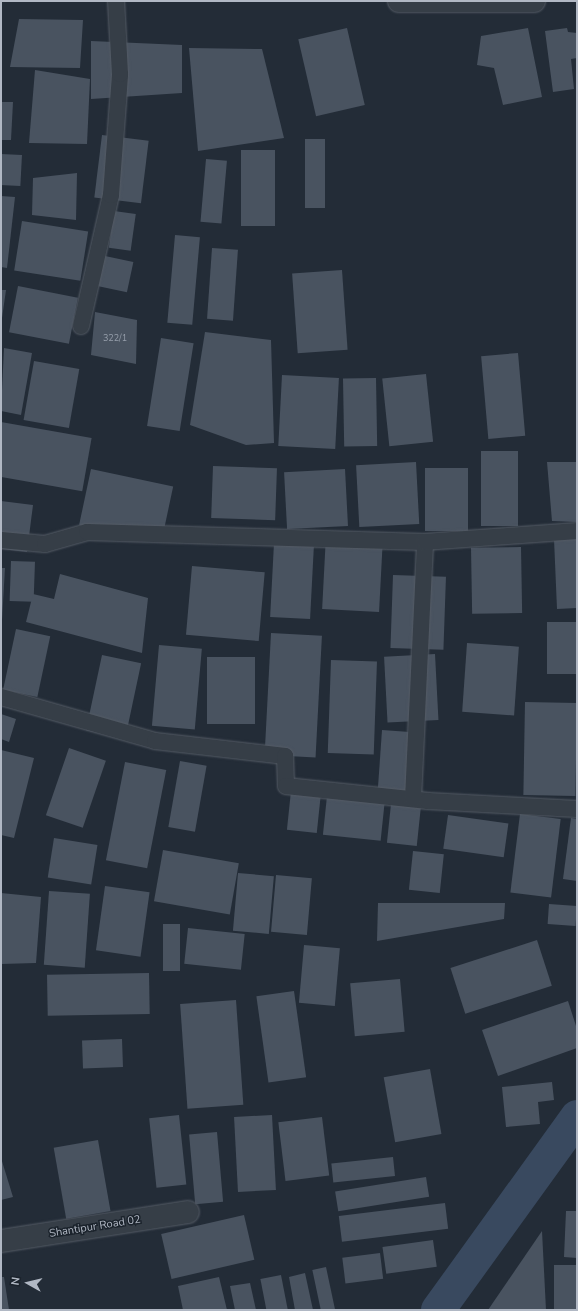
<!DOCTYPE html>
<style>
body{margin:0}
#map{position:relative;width:578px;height:1311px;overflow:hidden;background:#232c37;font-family:"Nunito Sans",sans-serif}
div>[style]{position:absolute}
.canal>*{height:34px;margin:-17px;padding:0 17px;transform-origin:17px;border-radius:17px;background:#39495f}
.building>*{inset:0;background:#495360;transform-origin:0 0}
.roads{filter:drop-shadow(0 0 1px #545b65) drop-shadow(0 0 1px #545b65)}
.service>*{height:16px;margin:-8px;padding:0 8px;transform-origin:8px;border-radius:8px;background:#363e47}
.minor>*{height:22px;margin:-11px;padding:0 11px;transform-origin:11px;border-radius:11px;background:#363e47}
span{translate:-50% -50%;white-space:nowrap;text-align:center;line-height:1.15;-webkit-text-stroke:3px #1b232c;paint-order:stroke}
.number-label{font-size:9px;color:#979fab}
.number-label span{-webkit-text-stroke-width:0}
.street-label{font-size:11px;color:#b1b8c4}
.frame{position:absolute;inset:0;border:2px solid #b1b8c4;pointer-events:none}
.north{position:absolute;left:8px;top:1263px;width:40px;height:40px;-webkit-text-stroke:3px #1b232c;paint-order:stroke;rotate:278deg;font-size:11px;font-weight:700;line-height:16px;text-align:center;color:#b1b8c4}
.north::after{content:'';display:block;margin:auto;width:14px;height:18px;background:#b1b8c4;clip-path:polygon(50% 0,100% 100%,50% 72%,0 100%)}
</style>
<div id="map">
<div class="canal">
<div style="left:438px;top:1310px;width:238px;rotate:-54.2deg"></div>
</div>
<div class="building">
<div style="clip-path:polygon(19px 19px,83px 20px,80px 68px,10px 67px)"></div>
<div style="left:347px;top:28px;width:79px;height:50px;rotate:77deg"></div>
<div style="clip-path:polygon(528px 28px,542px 97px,503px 105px,494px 68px,477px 65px,481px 36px)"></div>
<div style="clip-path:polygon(567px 28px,568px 32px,577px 33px,577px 58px,571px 59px,574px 89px,553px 92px,545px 31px)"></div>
<div style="clip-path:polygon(91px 41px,182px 45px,182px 93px,91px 99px)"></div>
<div style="clip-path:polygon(189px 48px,262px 49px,284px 138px,198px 151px)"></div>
<div style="clip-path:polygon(35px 70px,90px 79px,87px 144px,29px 143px)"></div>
<div style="clip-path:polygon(1px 102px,13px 102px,11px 140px,1px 140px)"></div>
<div style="left:102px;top:135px;width:47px;height:63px;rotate:7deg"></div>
<div style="left:305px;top:139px;width:20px;height:69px"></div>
<div style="left:241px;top:150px;width:34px;height:76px"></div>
<div style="left:1px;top:154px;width:21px;height:31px;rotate:3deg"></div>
<div style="left:206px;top:159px;width:21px;height:63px;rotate:5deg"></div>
<div style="clip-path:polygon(77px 173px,76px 220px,32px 215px,33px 178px)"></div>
<div style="clip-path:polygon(1px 196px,15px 197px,7px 268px,1px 267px)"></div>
<div style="left:114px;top:211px;width:22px;height:37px;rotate:8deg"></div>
<div style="left:22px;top:221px;width:67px;height:50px;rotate:9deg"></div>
<div style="left:175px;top:235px;width:25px;height:88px;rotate:5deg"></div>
<div style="left:212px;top:248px;width:26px;height:71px;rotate:4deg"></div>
<div style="left:105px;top:256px;width:29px;height:31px;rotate:12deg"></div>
<div style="left:342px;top:270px;width:80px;height:50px;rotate:86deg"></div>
<div style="left:18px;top:286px;width:61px;height:47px;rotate:11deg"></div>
<div style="clip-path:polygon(1px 290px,6px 290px,2px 318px,1px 318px)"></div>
<div style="clip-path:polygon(95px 312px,137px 320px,136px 364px,91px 355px)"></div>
<div style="clip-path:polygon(205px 332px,271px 340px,274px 443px,246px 445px,190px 425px)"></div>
<div style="left:161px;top:338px;width:33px;height:89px;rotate:9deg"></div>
<div style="clip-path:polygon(4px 348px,32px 353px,21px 415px,1px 411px)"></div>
<div style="left:518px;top:353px;width:83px;height:37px;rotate:85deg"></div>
<div style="left:34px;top:361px;width:46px;height:60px;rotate:10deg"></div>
<div style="left:426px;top:374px;width:68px;height:44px;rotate:84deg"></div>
<div style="left:282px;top:375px;width:57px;height:71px;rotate:3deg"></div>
<div style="left:376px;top:378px;width:68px;height:33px;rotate:89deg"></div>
<div style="left:1px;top:422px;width:92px;height:54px;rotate:10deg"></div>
<div style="left:481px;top:451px;width:37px;height:75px"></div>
<div style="left:416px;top:462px;width:62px;height:60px;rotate:87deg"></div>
<div style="clip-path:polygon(547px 462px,577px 462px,577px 522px,552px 521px)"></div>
<div style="left:213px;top:466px;width:64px;height:52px;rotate:2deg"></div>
<div style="left:468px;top:468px;width:63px;height:43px;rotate:90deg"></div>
<div style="left:91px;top:469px;width:84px;height:57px;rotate:12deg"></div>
<div style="left:345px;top:469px;width:57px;height:61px;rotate:87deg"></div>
<div style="clip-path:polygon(1px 501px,33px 505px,27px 552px,1px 549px)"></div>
<div style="left:326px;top:535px;width:57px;height:74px;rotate:3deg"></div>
<div style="clip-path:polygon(554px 539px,577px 539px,577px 608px,557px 609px)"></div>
<div style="left:274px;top:543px;width:40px;height:74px;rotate:3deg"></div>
<div style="left:521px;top:547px;width:66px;height:50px;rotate:89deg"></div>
<div style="left:11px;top:561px;width:24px;height:40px;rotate:2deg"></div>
<div style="left:192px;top:566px;width:73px;height:69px;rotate:5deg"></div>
<div style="clip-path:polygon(1px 568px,5px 568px,2px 620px,1px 620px)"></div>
<div style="clip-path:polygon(60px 574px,148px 598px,142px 653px,26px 622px,33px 594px,54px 599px)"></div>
<div style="left:393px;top:575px;width:53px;height:73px;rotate:2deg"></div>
<div style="left:577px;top:622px;width:52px;height:30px;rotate:90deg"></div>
<div style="left:16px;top:629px;width:35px;height:62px;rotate:12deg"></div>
<div style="left:271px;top:633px;width:51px;height:122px;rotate:3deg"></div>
<div style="left:467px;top:643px;width:52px;height:69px;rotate:4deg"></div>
<div style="left:159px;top:645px;width:43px;height:81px;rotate:5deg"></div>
<div style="left:435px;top:654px;width:66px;height:51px;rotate:87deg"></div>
<div style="left:102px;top:655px;width:40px;height:77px;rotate:12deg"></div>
<div style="left:207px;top:657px;width:48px;height:67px"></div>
<div style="left:331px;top:660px;width:46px;height:93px;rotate:2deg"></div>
<div style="left:525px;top:702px;width:52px;height:93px;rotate:1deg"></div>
<div style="clip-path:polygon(1px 714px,16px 719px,9px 742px,1px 739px)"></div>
<div style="left:382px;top:730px;width:28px;height:59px;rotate:4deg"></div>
<div style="left:69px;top:748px;width:39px;height:71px;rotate:19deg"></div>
<div style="clip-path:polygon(1px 750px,34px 758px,14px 838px,1px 835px)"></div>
<div style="left:180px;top:761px;width:27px;height:67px;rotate:10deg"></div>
<div style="left:125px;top:762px;width:42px;height:100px;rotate:11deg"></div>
<div style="left:291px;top:791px;width:30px;height:39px;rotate:6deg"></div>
<div style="left:327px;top:796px;width:58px;height:39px;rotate:6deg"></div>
<div style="left:391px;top:804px;width:30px;height:39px;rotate:6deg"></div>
<div style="left:520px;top:814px;width:41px;height:79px;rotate:7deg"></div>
<div style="left:448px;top:815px;width:61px;height:34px;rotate:8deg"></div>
<div style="clip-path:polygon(571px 818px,577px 819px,577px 881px,563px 879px)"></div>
<div style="left:54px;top:838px;width:44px;height:40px;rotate:9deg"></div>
<div style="left:163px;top:850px;width:77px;height:52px;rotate:10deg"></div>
<div style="left:413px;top:851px;width:31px;height:39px;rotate:6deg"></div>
<div style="left:238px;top:873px;width:36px;height:58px;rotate:5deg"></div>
<div style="left:276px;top:875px;width:36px;height:57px;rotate:5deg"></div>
<div style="left:105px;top:886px;width:45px;height:65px;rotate:8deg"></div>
<div style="left:49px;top:891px;width:41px;height:74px;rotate:4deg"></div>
<div style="clip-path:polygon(1px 893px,41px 897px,36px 963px,1px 964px)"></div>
<div style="clip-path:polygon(378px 903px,505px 903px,504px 919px,377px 941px)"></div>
<div style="left:549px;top:904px;width:28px;height:20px;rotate:4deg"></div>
<div style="left:163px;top:924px;width:17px;height:47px"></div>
<div style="left:188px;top:928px;width:57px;height:36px;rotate:6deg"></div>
<div style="left:537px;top:940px;width:48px;height:91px;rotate:72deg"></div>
<div style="left:304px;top:945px;width:36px;height:58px;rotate:5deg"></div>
<div style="left:149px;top:973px;width:41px;height:102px;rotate:89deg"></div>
<div style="left:400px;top:979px;width:53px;height:50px;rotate:85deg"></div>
<div style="left:294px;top:991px;width:87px;height:38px;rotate:82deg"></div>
<div style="left:236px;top:1000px;width:105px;height:56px;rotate:86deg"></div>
<div style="clip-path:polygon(568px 1001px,577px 1029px,577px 1048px,498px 1076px,482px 1030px)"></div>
<div style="left:122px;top:1039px;width:28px;height:40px;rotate:88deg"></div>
<div style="left:430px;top:1069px;width:66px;height:47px;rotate:80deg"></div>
<div style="clip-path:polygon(552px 1082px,554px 1100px,538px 1102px,540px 1124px,506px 1127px,502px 1087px)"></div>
<div style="left:179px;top:1115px;width:70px;height:30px;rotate:84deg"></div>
<div style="left:272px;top:1115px;width:75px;height:38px;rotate:87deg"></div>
<div style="left:322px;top:1117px;width:59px;height:44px;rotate:83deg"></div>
<div style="left:217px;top:1132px;width:70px;height:28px;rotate:85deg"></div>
<div style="left:98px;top:1140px;width:72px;height:45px;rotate:80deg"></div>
<div style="left:393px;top:1157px;width:19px;height:62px;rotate:84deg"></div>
<div style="clip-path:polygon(1px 1158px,13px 1197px,1px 1200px)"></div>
<div style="left:426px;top:1177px;width:20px;height:92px;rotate:81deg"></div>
<div style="left:445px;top:1203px;width:26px;height:107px;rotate:83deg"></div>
<div style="clip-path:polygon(566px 1211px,577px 1211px,577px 1258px,564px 1257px)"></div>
<div style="left:244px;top:1215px;width:46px;height:85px;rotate:77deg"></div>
<div style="clip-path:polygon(542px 1231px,546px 1310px,488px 1310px)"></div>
<div style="left:433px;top:1240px;width:27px;height:51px;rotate:82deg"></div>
<div style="left:380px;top:1253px;width:26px;height:38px;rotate:83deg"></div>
<div style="left:554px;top:1265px;width:23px;height:45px"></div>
<div style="left:326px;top:1267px;width:44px;height:14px;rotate:78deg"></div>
<div style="clip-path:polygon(305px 1273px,313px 1310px,295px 1310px,289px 1277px)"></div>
<div style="left:281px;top:1275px;width:36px;height:21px;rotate:79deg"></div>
<div style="clip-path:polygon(1px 1277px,4px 1277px,9px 1310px,1px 1310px)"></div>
<div style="clip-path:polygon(219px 1277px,227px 1310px,183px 1310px,178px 1286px)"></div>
<div style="clip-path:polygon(250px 1283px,256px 1310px,235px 1310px,230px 1286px)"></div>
</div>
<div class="roads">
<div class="service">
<div style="left:81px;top:326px;width:134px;rotate:-77.1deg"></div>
<div style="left:111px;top:195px;width:121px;rotate:-85.7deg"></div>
<div style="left:120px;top:74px;width:73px;rotate:-93.1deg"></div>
<div style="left:1px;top:540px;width:44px;rotate:5.2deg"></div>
<div style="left:45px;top:544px;width:44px;rotate:-15.9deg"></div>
<div style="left:87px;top:532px;width:338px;rotate:1.7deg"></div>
<div style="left:1px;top:697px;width:160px;rotate:15.9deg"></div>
<div style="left:155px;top:741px;width:131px;rotate:6.6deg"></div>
<div style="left:285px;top:756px;width:30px;rotate:88deg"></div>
<div style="left:286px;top:786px;width:143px;rotate:6deg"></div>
<div style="left:428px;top:801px;width:149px;rotate:3.1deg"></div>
<div style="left:413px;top:799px;width:257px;rotate:-87.3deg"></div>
<div style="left:425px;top:542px;width:152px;rotate:-4.1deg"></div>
</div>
<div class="minor">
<div style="left:399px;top:1px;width:135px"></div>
<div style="left:1px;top:1241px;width:189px;rotate:-8.8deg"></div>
</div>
</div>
<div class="number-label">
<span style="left:115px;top:338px">322/1</span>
</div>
<div class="street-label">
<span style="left:95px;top:1227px;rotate:-9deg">Shantipur Road 02</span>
</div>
<div class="frame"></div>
<div class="north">N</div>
</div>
